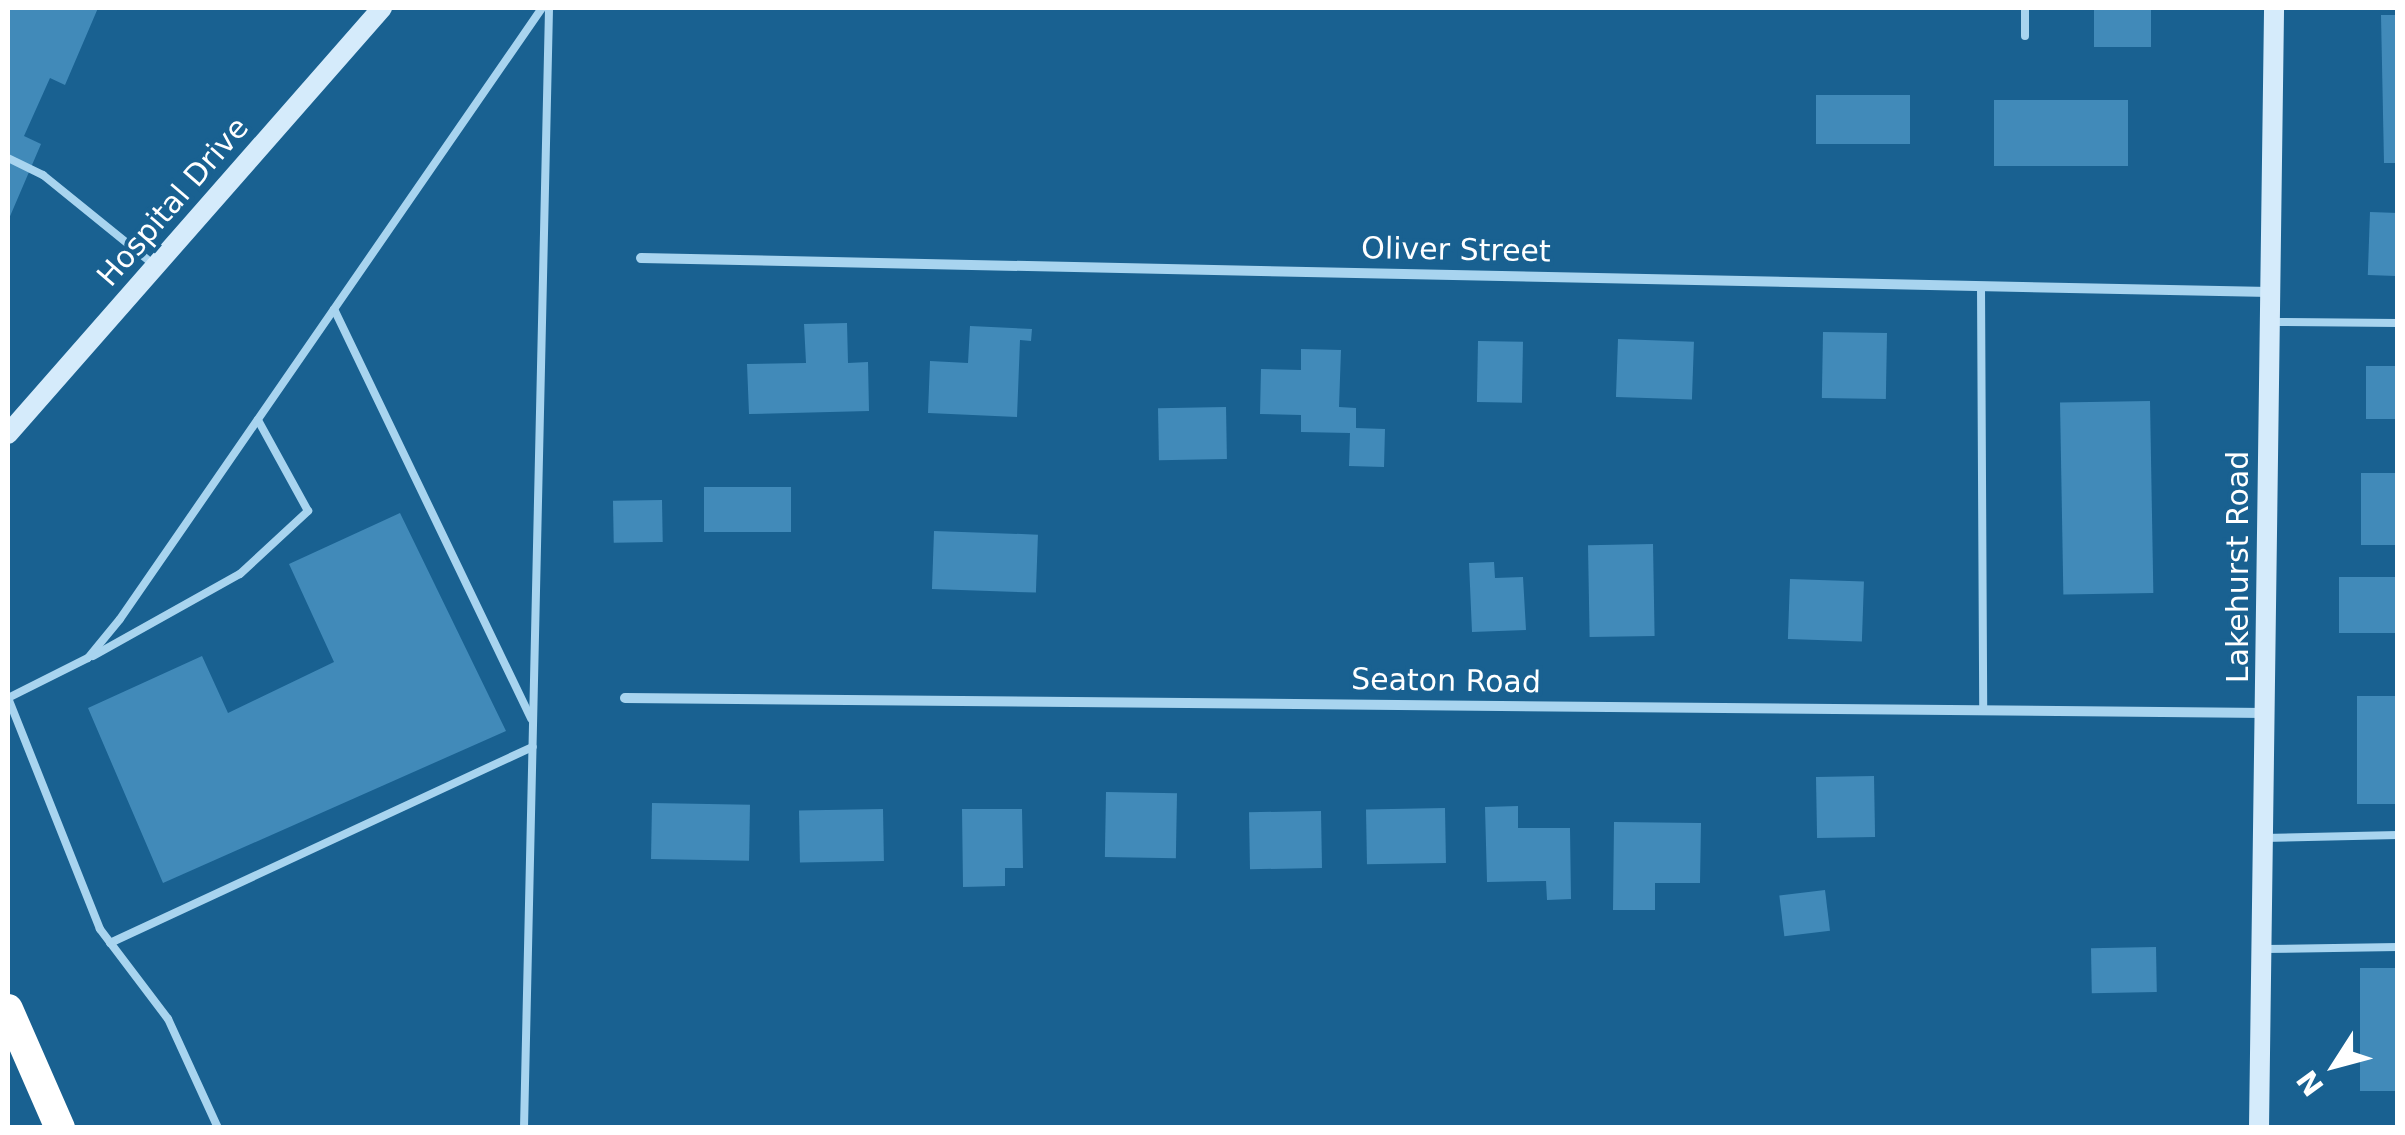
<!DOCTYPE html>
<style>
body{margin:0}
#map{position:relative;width:2405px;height:1135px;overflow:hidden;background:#196191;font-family:"DejaVu Sans",sans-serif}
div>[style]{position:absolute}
.building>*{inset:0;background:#418ab9;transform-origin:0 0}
.lane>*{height:8px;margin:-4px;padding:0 4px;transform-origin:4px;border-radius:4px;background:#a8d4ef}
.street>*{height:10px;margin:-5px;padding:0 5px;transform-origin:5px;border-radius:5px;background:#a8d4ef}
.secondary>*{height:20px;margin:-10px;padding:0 10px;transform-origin:10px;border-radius:10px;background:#d5ebfb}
.highway>*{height:30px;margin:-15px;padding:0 15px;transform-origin:15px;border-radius:15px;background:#fff}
span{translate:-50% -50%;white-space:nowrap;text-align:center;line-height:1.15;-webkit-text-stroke:8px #196191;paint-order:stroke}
.street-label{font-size:30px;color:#fff}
.frame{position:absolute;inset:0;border:10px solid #fff;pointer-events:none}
.north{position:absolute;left:2285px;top:1015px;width:100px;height:100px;-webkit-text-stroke:8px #196191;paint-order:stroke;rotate:234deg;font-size:28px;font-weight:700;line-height:40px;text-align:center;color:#fff}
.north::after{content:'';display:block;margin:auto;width:35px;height:45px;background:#fff;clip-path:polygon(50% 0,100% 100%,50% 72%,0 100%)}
</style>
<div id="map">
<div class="building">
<div style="clip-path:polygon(8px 8px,98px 8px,65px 85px,50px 78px,24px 136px,41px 144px,8px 221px)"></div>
<div style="left:2094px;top:8px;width:57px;height:39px"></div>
<div style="clip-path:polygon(2381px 15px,2398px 15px,2398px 163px,2384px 163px)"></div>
<div style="left:1816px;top:95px;width:94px;height:49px"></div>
<div style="left:1994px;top:100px;width:134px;height:66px"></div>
<div style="left:2370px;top:212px;width:28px;height:63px;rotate:2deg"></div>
<div style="clip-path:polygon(847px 323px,848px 363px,868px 362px,869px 411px,749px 414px,747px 364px,806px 363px,804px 324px)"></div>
<div style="clip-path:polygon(970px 326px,1032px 329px,1031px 341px,1020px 340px,1017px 417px,928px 413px,930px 361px,968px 363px)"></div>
<div style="left:1823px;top:332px;width:64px;height:66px;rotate:1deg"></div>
<div style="left:1618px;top:339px;width:76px;height:58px;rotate:2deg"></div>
<div style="left:1478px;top:341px;width:45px;height:61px;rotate:1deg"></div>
<div style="clip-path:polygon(1301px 349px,1341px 350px,1339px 407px,1356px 408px,1356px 428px,1385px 429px,1384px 467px,1349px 466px,1350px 433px,1301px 432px,1301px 415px,1260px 414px,1261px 369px,1301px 370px)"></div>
<div style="left:2366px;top:366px;width:32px;height:53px"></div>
<div style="left:2150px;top:401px;width:192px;height:90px;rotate:89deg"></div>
<div style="left:1226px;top:407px;width:52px;height:68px;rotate:89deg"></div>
<div style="left:2361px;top:473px;width:37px;height:72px"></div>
<div style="left:704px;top:487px;width:87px;height:45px"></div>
<div style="left:662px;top:500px;width:42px;height:49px;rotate:89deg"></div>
<div style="clip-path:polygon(400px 513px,506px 731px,163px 883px,88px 708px,202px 656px,228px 713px,334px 662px,289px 564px)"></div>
<div style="left:934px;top:531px;width:104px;height:58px;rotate:2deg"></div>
<div style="left:1653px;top:544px;width:92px;height:65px;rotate:89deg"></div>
<div style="clip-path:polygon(1494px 562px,1495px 578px,1523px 577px,1526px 630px,1472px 632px,1469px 563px)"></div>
<div style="left:2339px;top:577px;width:59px;height:56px"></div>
<div style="left:1790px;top:579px;width:74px;height:60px;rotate:2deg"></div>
<div style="left:2398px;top:696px;width:108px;height:41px;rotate:90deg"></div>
<div style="left:1874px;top:776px;width:61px;height:58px;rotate:89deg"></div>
<div style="left:1106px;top:792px;width:71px;height:65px;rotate:1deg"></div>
<div style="left:652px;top:803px;width:98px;height:56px;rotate:1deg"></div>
<div style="clip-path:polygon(1518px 806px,1518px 828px,1570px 828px,1571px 899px,1547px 900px,1546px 881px,1487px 882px,1485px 807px)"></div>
<div style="left:1445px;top:808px;width:55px;height:79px;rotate:89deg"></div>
<div style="left:883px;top:809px;width:52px;height:84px;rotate:89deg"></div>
<div style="clip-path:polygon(962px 809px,1022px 809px,1023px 868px,1005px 868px,1005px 886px,963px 887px)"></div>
<div style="left:1321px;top:811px;width:57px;height:72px;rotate:89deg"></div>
<div style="clip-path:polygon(1614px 822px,1701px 823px,1700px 883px,1655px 883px,1655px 910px,1613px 910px)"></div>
<div style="left:1825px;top:890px;width:41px;height:46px;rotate:83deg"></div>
<div style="left:2156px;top:947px;width:45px;height:65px;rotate:89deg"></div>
<div style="left:2398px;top:968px;width:123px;height:38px;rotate:90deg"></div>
</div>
<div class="lane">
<div style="left:2025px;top:8px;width:28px;rotate:90deg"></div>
<div style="left:8px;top:158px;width:39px;rotate:26deg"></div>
<div style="left:43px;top:175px;width:141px;rotate:39deg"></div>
<div style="left:1981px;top:286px;width:425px;rotate:89.7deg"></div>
<div style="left:334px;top:309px;width:455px;rotate:64.3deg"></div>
<div style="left:2274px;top:322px;width:124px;rotate:0.5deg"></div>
<div style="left:93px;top:656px;width:168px;rotate:-29.2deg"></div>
<div style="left:240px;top:574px;width:93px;rotate:-42.8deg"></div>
<div style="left:308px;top:511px;width:104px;rotate:-118.8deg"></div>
<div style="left:2263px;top:838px;width:135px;rotate:-1.3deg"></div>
<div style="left:110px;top:943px;width:466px;rotate:-24.9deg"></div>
<div style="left:2262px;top:949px;width:136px;rotate:-0.8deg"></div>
<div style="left:218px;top:1128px;width:120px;rotate:-114.6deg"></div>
<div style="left:168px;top:1019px;width:113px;rotate:-127.1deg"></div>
<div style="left:100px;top:929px;width:249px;rotate:-111.7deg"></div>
<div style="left:8px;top:698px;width:89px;rotate:-26.6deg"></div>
<div style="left:88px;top:658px;width:50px;rotate:-50.6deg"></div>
<div style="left:120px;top:619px;width:743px;rotate:-55.37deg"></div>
<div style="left:524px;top:1128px;width:1120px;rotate:-88.72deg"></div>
</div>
<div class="street">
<div style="left:641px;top:258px;width:1629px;rotate:1.2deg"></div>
<div style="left:625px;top:698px;width:1641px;rotate:0.52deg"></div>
</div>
<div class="secondary">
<div style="left:8px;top:434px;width:567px;rotate:-48.72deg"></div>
<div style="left:2259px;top:1128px;width:1120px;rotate:-89.23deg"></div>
</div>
<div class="highway">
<div style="left:8px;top:1009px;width:130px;rotate:66.4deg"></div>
</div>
<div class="street-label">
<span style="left:173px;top:202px;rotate:-49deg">Hospital Drive</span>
<span style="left:1456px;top:250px;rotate:1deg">Oliver Street</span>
<span style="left:2238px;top:567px;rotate:-90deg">Lakehurst Road</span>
<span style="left:1446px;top:681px;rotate:1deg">Seaton Road</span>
</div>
<div class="frame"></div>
<div class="north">N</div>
</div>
